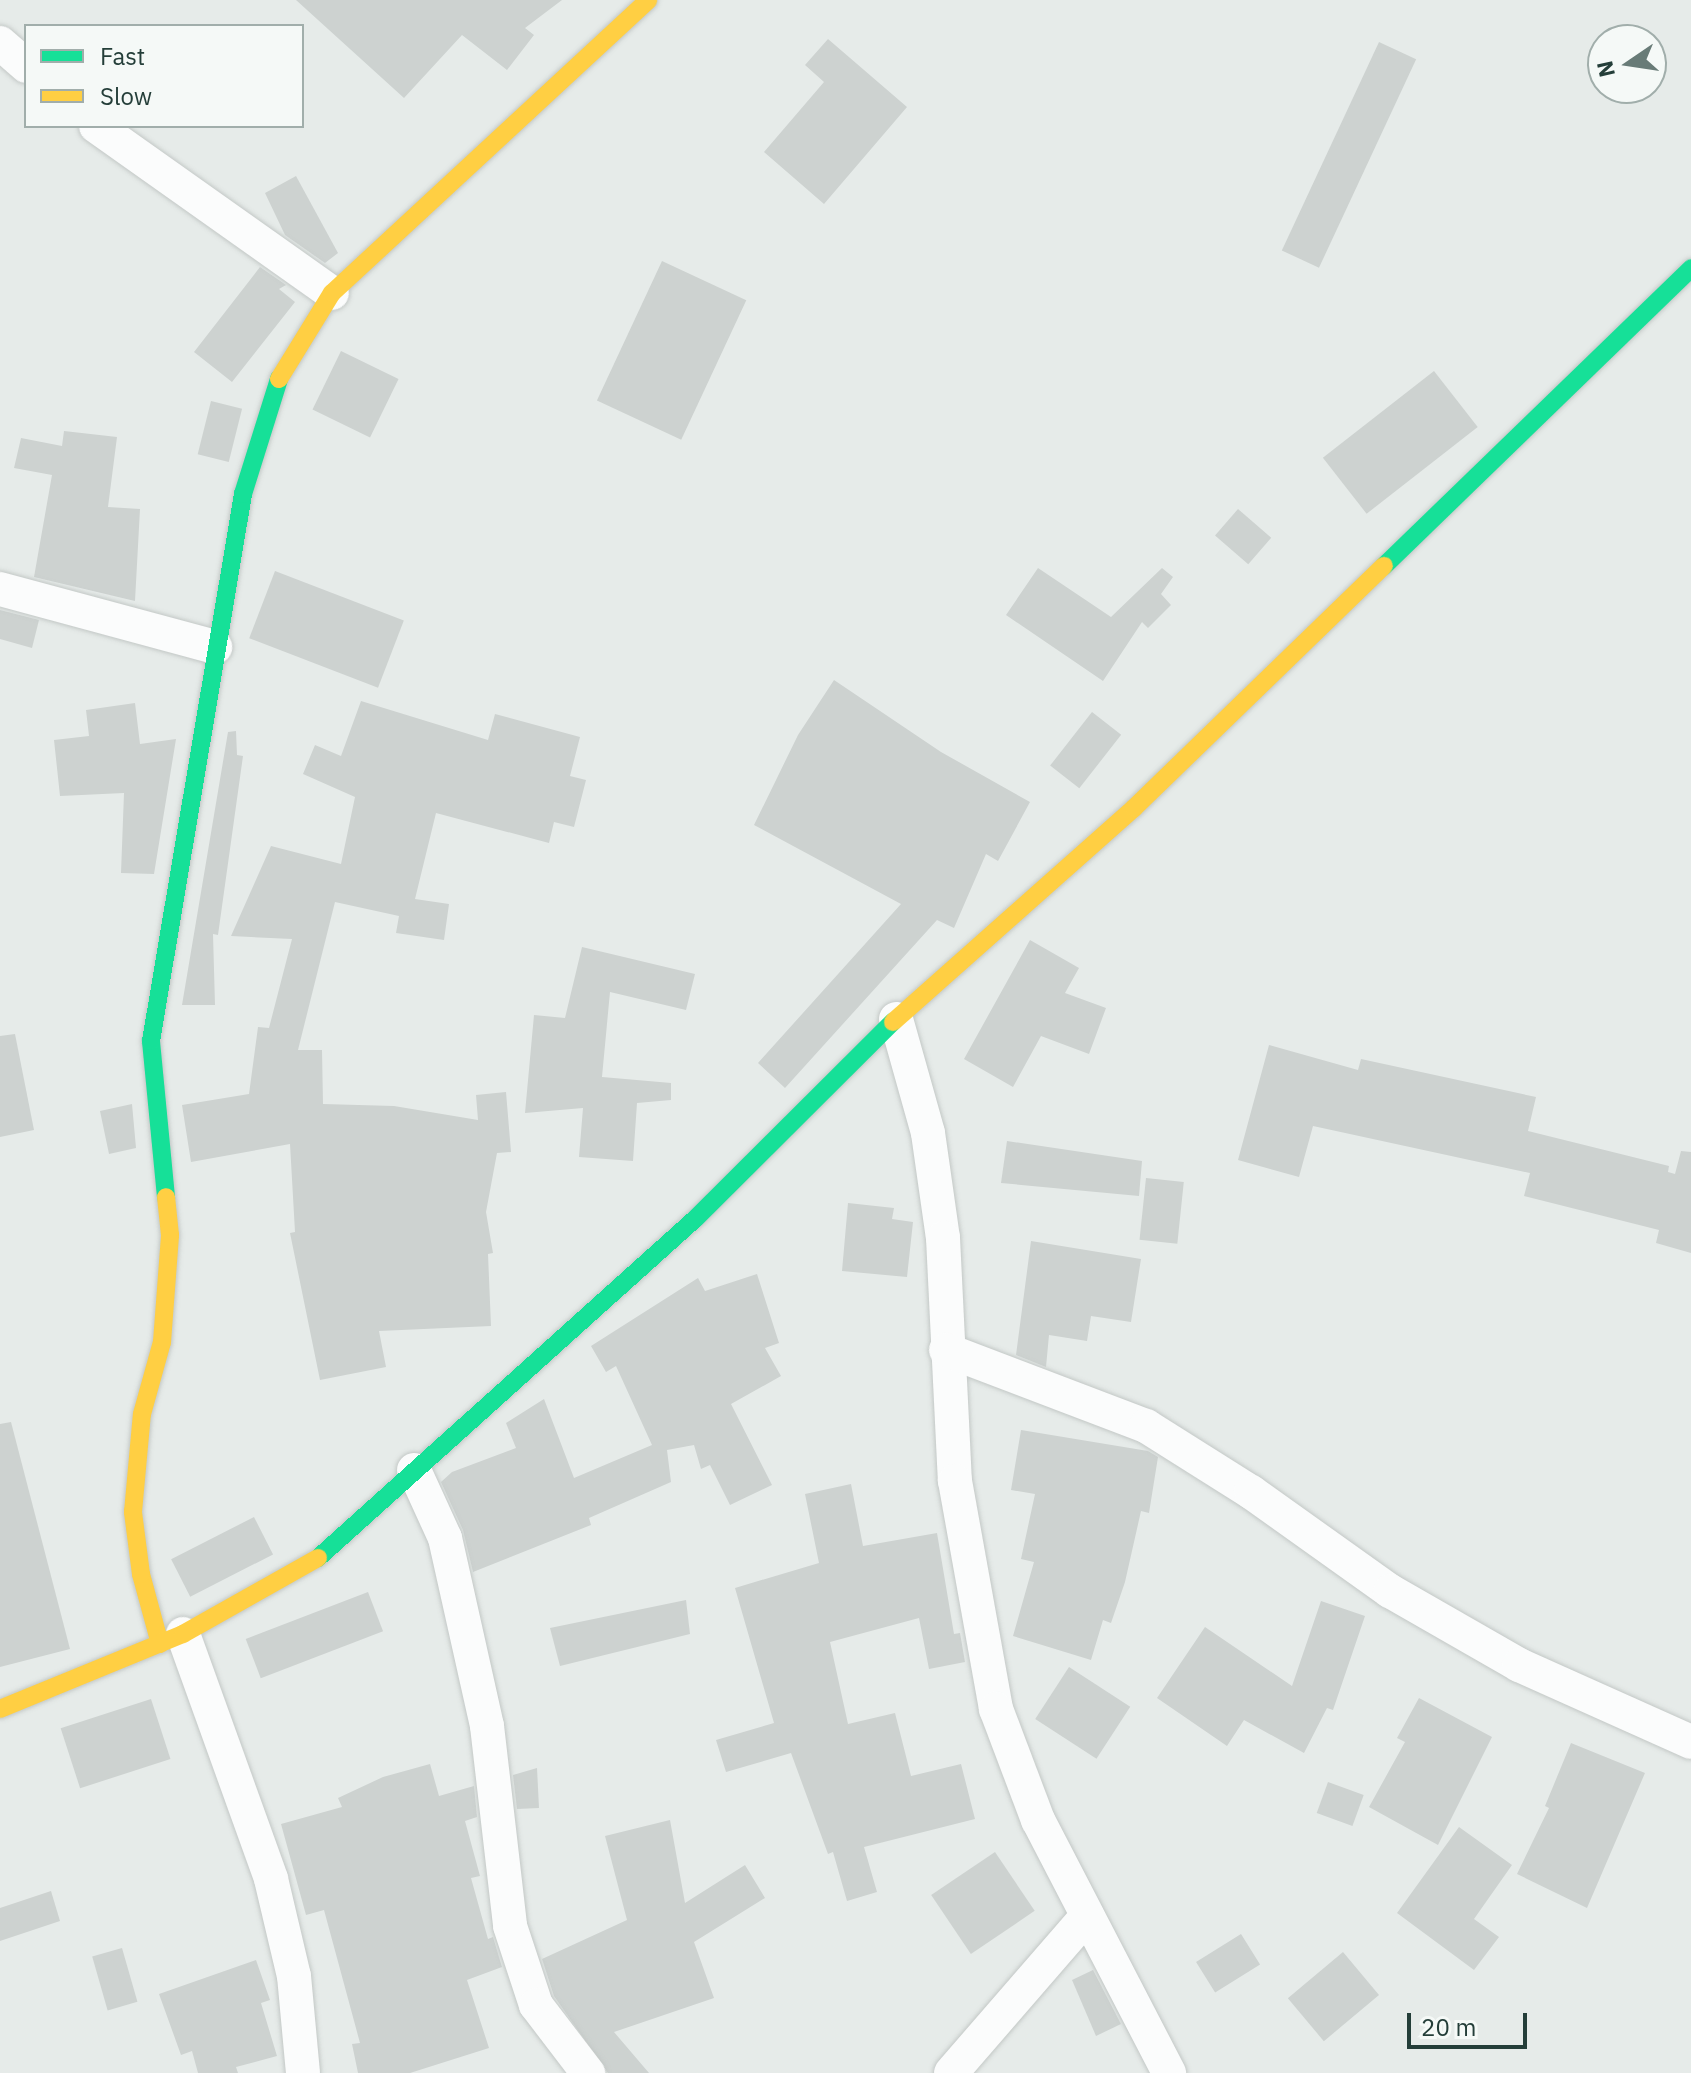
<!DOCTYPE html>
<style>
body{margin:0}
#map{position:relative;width:1691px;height:2073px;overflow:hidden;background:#e6ebe9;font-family:"IBM Plex Sans",sans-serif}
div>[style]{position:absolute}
.building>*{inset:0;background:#cdd2d0;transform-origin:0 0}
.roads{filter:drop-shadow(0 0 2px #c3c8c6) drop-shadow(0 0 2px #c3c8c6)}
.street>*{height:34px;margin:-17px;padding:0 17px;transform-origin:17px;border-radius:17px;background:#fbfcfc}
.fast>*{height:18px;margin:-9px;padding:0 9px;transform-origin:9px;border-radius:9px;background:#16e098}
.slow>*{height:18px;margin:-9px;padding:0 9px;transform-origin:9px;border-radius:9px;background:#ffcf43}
span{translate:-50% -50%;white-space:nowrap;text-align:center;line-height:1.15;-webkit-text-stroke:6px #f5f9f7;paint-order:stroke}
.legend{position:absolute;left:24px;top:24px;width:280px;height:104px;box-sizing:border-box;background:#f5f9f7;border:2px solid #a1aeab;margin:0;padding:10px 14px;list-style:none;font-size:24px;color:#243e39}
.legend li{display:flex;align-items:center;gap:16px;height:40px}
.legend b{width:40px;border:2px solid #a1aeab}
.north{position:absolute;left:1587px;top:24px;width:80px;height:80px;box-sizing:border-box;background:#f5f9f7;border:2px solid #a1aeab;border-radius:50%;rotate:257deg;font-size:22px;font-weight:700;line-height:32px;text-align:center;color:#243e39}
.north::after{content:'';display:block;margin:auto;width:28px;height:36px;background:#687b77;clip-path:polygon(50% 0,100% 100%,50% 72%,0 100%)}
.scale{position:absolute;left:1407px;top:2013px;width:120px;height:36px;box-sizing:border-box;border:4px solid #243e39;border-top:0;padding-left:10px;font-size:24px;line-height:28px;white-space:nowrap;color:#243e39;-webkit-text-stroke:6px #f5f9f7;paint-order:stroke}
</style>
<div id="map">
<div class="building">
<div style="clip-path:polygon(296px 0,562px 0,525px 28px,534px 35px,507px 70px,462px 35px,404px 98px)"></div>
<div style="clip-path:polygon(828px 39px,907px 107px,824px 204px,764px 152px,824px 82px,805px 65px)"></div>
<div style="left:1379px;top:42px;width:41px;height:230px;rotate:25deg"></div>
<div style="clip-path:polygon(296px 176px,338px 253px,325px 263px,285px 235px,265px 193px)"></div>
<div style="left:662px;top:261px;width:93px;height:154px;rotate:25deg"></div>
<div style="clip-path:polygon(260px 267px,286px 285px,279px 289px,295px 302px,232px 382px,194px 352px)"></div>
<div style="left:341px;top:351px;width:64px;height:65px;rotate:26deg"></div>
<div style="left:1434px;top:371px;width:71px;height:141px;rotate:52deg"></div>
<div style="left:211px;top:401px;width:32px;height:55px;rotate:14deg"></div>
<div style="clip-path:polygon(64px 431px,117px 437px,108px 507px,140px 509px,135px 601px,34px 577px,52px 475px,14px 468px,21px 438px,62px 446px)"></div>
<div style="left:1238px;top:509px;width:44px;height:35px;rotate:41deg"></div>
<div style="clip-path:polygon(1038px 568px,1111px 617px,1162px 568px,1173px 577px,1161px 594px,1171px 605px,1148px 628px,1142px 622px,1103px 681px,1006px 615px)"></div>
<div style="left:275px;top:571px;width:138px;height:72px;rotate:21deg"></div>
<div style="clip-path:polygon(0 610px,39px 620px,32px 648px,0 639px)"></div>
<div style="clip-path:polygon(834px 680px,941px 752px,1030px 802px,998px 861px,986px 854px,954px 928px,937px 920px,785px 1088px,758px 1063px,901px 904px,754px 825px,798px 735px)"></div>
<div style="clip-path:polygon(361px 701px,488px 740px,495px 714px,580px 737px,570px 776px,586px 780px,574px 827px,554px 822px,549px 843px,436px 813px,415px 899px,449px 904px,444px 940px,396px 933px,399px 916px,335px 902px,298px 1050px,322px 1050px,323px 1104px,394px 1106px,478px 1120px,476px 1095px,506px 1092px,511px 1152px,497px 1153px,486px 1212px,493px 1253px,488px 1254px,491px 1326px,379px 1331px,386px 1367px,320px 1380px,290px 1233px,295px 1232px,290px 1144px,191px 1162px,182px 1105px,249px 1094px,258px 1027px,269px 1028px,292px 939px,231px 936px,271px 846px,341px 864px,355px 797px,303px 774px,315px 745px,341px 756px)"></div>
<div style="clip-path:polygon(135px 703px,140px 744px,176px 739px,154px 874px,121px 873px,124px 793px,60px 796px,54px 740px,89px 736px,86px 710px)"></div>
<div style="left:1092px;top:712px;width:37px;height:68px;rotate:38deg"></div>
<div style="clip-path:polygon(236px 731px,237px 755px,243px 756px,218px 935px,213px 934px,215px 1005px,182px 1005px,228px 732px)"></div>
<div style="clip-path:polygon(1030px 940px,1079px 968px,1065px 993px,1106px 1008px,1089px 1054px,1041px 1036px,1013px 1087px,964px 1059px)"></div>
<div style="clip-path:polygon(582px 947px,695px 974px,686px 1010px,610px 992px,602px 1077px,671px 1083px,671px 1100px,637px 1103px,633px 1161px,579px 1157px,583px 1108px,525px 1113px,534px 1015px,565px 1018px)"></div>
<div style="clip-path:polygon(15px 1034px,34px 1130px,0 1137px,0 1036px)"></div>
<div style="clip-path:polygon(1269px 1045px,1358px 1070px,1361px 1059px,1536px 1097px,1528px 1131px,1669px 1166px,1668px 1172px,1675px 1174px,1681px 1151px,1691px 1152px,1691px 1253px,1656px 1243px,1659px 1230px,1524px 1196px,1530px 1173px,1313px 1126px,1299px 1177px,1238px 1160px)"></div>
<div style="clip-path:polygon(132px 1104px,136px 1148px,109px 1154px,100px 1111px)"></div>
<div style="clip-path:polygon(1007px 1141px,1142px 1161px,1139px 1196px,1001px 1183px)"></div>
<div style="left:1146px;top:1178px;width:38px;height:62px;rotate:6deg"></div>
<div style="clip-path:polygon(848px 1203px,894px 1208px,892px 1219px,913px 1222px,907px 1277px,842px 1271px)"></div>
<div style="clip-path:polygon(1031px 1241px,1141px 1259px,1131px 1322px,1091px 1316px,1087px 1341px,1049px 1335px,1046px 1367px,1016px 1355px)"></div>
<div style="clip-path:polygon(757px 1274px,779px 1343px,765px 1348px,781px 1376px,731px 1404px,772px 1485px,730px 1505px,710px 1465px,701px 1469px,694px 1445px,667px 1450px,671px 1482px,589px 1518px,591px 1525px,473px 1572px,463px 1530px,441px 1482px,452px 1472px,516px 1448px,506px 1423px,544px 1399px,574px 1478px,652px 1445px,616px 1366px,606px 1372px,591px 1346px,698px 1278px,705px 1291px)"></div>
<div style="clip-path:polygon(11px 1422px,70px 1649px,0 1667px,0 1424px)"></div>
<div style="clip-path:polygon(1021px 1430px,1148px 1451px,1158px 1457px,1149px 1513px,1141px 1511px,1125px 1582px,1111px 1623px,1103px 1620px,1091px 1660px,1013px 1636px,1034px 1562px,1021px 1559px,1035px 1494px,1011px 1490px)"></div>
<div style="clip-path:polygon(851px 1484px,863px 1546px,937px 1533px,954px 1634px,960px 1633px,965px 1662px,929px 1669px,919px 1618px,830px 1642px,848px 1724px,895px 1713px,911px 1776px,961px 1764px,975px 1819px,864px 1847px,877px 1892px,847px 1901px,833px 1852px,828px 1854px,791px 1753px,726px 1772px,716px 1740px,774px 1723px,735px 1588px,819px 1563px,805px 1494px)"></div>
<div style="left:254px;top:1517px;width:42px;height:93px;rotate:63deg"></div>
<div style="left:368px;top:1592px;width:42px;height:131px;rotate:69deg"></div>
<div style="clip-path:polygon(686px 1600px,690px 1634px,560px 1666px,550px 1628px)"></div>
<div style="clip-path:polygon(1321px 1601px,1365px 1616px,1333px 1710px,1327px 1708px,1304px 1753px,1244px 1720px,1227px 1746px,1157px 1698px,1205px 1627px,1292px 1686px)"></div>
<div style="left:1069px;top:1667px;width:73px;height:62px;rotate:33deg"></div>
<div style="clip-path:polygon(1419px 1698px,1492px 1737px,1438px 1845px,1369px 1807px,1405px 1742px,1397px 1738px)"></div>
<div style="left:151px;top:1699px;width:63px;height:95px;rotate:72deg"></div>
<div style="clip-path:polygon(1571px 1743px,1645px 1773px,1587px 1908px,1517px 1874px,1549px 1808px,1545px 1806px)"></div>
<div style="clip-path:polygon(430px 1764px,439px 1796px,474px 1786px,477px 1817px,465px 1821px,480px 1876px,471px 1878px,488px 1939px,493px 1937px,502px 1967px,467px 1980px,489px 2048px,410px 2073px,358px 2073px,352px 2044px,360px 2043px,324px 1910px,306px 1915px,281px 1824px,342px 1807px,338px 1798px,383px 1777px)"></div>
<div style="clip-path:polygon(537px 1768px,539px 1808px,517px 1809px,513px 1775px)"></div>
<div style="left:1328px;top:1782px;width:38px;height:33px;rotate:20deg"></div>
<div style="clip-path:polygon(670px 1820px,685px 1903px,745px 1865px,765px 1898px,694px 1942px,714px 1998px,614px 2032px,649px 2073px,608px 2073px,554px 1996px,542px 1959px,627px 1920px,605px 1836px)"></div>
<div style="clip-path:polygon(1459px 1827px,1512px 1865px,1474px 1919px,1499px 1937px,1474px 1970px,1397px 1913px)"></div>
<div style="left:995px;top:1852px;width:71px;height:77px;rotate:56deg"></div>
<div style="clip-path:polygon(51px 1891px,60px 1921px,0 1941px,0 1908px)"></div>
<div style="left:1241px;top:1934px;width:36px;height:53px;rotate:58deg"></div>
<div style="left:122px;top:1948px;width:56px;height:31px;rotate:74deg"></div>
<div style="left:1343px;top:1952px;width:56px;height:72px;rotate:50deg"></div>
<div style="clip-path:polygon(256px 1960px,270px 2000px,261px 2003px,277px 2056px,236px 2067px,238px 2073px,198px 2073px,192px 2051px,181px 2055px,159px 1994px)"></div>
<div style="clip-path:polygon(1093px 1970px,1121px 2024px,1096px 2036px,1072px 1980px)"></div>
</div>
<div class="roads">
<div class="street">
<div style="left:0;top:43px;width:35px;rotate:41deg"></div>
<div style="left:96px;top:126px;width:289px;rotate:35.3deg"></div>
<div style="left:0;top:589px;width:223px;rotate:15.1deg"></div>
<div style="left:896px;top:1019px;width:118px;rotate:74.3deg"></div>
<div style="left:928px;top:1133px;width:106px;rotate:81.9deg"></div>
<div style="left:943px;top:1238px;width:243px;rotate:87.2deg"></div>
<div style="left:955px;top:1481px;width:232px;rotate:79.8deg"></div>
<div style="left:996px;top:1709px;width:119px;rotate:69.3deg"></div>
<div style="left:1038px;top:1820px;width:285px;rotate:62.6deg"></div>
<div style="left:946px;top:1350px;width:214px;rotate:20.8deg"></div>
<div style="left:1146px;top:1426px;width:124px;rotate:32.2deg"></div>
<div style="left:1251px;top:1492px;width:171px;rotate:35.5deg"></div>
<div style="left:1390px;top:1591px;width:149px;rotate:29.8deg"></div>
<div style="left:1519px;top:1665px;width:188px;rotate:24.1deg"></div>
<div style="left:414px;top:1470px;width:75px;rotate:65.5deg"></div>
<div style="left:445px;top:1538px;width:193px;rotate:77.4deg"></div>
<div style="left:487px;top:1726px;width:201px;rotate:83.4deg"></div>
<div style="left:510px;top:1926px;width:83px;rotate:71.8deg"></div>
<div style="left:536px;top:2005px;width:86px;rotate:52.6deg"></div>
<div style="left:183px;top:1634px;width:260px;rotate:70.2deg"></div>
<div style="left:271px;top:1879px;width:100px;rotate:76.7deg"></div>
<div style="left:294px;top:1976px;width:97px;rotate:84.7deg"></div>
<div style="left:951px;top:2073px;width:208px;rotate:-49.1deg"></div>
</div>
<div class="fast">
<div style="left:1384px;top:566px;width:428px;rotate:-44.1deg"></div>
<div style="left:166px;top:1197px;width:157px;rotate:-95.5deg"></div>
<div style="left:151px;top:1041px;width:555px;rotate:-80.45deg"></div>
<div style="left:243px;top:494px;width:121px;rotate:-72.6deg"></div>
<div style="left:318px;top:1558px;width:508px;rotate:-41.97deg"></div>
<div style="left:696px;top:1218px;width:278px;rotate:-44.9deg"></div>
</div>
<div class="slow">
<div style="left:279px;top:379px;width:101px;rotate:-58.4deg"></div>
<div style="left:332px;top:293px;width:431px;rotate:-42.8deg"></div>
<div style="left:893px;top:1022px;width:322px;rotate:-41.6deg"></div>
<div style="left:1134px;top:808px;width:348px;rotate:-44.1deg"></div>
<div style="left:160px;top:1644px;width:73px;rotate:-105.2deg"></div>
<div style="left:141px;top:1574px;width:63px;rotate:-97.4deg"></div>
<div style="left:133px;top:1512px;width:98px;rotate:-84.8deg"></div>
<div style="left:142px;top:1414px;width:75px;rotate:-74.5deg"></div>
<div style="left:162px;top:1342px;width:107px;rotate:-85.7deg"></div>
<div style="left:170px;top:1235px;width:38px;rotate:-96deg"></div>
<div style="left:0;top:1709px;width:198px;rotate:-22.3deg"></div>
<div style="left:183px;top:1634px;width:155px;rotate:-29.4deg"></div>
</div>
</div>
<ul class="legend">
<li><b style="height:10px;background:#16e098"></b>Fast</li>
<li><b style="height:10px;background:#ffcf43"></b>Slow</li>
</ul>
<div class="north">N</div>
<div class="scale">20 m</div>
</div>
